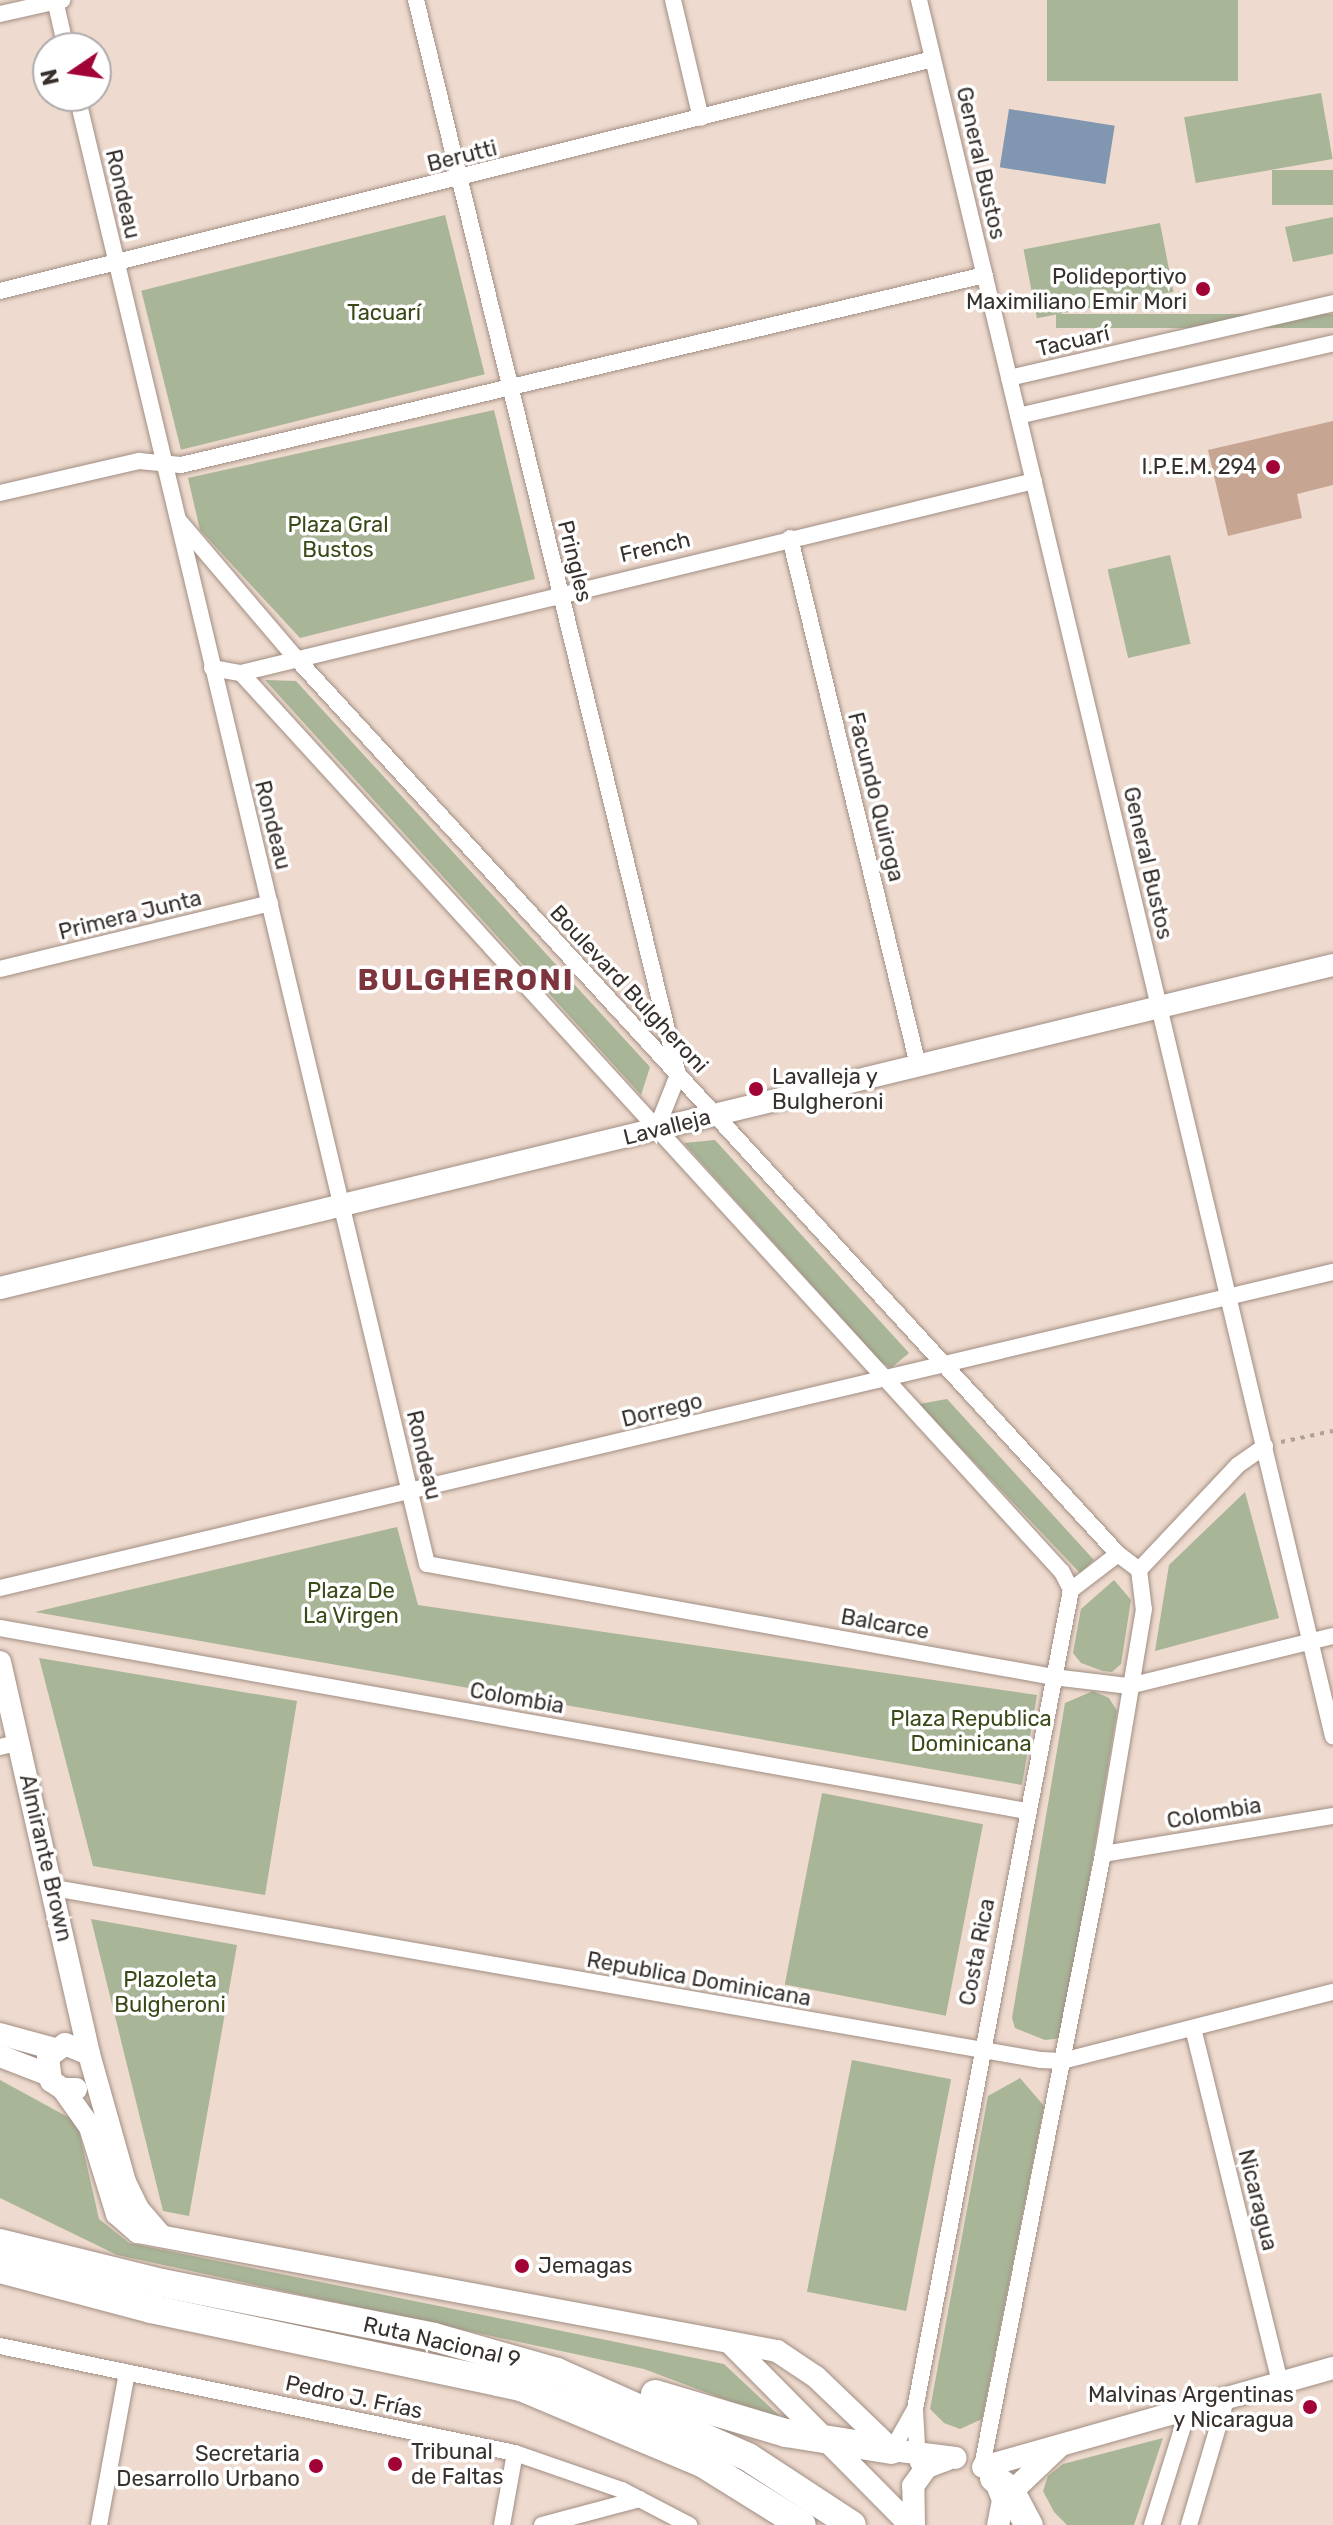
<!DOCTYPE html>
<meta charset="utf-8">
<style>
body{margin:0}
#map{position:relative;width:1333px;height:2525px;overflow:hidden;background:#eedace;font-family:Rubik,sans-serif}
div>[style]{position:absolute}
.green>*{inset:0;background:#a8b597;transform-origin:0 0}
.water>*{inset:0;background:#8196b1;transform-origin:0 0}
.building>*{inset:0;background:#c6a592}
.path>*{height:4px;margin-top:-2px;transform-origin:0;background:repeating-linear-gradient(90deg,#b0a097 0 4px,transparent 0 10px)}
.roads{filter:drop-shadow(0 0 2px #a18e83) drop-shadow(0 0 2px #a18e83)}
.minor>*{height:16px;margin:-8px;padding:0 8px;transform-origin:8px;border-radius:8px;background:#fff}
.tertiary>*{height:22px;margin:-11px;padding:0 11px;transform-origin:11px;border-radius:11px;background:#fff}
.trunk>*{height:28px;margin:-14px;padding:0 14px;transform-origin:14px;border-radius:14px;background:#fff}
.dots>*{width:22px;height:22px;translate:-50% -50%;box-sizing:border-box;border:4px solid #fff;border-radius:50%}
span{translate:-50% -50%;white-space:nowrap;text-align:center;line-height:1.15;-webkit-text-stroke:7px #fff;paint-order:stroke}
.street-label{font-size:22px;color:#38302c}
.poi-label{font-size:22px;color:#38302c}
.right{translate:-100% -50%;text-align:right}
.left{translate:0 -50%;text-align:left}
.park-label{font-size:22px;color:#384a17}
.district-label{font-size:30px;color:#7d353e;font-weight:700;letter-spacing:2px}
.north{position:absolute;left:32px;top:32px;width:80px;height:80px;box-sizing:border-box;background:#fff;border:2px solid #afacab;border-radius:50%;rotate:257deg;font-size:22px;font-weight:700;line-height:32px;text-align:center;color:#38302c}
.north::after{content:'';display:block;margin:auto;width:28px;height:36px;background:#a20336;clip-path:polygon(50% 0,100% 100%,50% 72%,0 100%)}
</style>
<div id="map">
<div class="green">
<div style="left:1047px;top:0;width:191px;height:81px"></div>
<div style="left:1321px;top:93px;width:67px;height:139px;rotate:80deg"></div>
<div style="left:1333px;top:170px;width:35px;height:61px;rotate:90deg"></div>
<div style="left:445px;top:215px;width:164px;height:313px;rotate:76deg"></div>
<div style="clip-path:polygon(1333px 217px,1333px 254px,1293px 262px,1285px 227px)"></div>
<div style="left:1160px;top:223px;width:70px;height:139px;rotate:79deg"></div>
<div style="left:1333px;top:314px;width:14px;height:277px;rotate:90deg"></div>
<div style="clip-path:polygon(494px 410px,535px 579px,300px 638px,200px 530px,188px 478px)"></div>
<div style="left:1170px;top:555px;width:91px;height:64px;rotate:77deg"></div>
<div style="clip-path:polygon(265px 680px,296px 681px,650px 1067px,641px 1095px)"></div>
<div style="clip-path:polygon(715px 1140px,909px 1353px,891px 1368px,881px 1362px,684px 1143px)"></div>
<div style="clip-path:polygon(947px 1399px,1094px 1560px,1080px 1573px,919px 1404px)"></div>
<div style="clip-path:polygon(1245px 1492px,1279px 1618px,1155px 1651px,1169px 1565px)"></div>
<div style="clip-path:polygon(397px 1527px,418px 1605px,1037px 1695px,1022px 1785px,35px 1612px)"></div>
<div style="clip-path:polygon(1114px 1580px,1131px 1600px,1121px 1664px,1112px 1672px,1103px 1671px,1081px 1663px,1073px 1653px,1081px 1609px)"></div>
<div style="clip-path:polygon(39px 1658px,297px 1701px,265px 1895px,93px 1866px)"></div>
<div style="clip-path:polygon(1093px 1691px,1109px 1698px,1117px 1711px,1063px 2038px,1045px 2040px,1015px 2028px,1012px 2018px,1065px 1703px)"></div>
<div style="left:822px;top:1793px;width:164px;height:195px;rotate:11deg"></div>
<div style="clip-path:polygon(91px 1919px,237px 1945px,189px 2216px,163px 2211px)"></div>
<div style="left:852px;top:2060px;width:101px;height:236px;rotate:11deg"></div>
<div style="clip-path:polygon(1020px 2078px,1044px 2106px,982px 2419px,960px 2429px,944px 2423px,930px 2409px,988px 2096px)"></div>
<div style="clip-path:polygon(0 2080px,77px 2122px,99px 2219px,129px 2243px,724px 2364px,787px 2423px,644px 2369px,117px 2255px,0 2198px)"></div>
<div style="clip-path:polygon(1163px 2438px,1134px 2525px,1067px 2525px,1054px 2512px,1043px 2491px,1048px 2476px,1063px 2464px)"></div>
</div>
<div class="water">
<div style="left:1009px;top:109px;width:107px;height:59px;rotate:9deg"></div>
</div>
<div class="building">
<div style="clip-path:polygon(1333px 421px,1333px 485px,1297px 494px,1302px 518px,1228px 536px,1208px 450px)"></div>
</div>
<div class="path">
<div style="left:1281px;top:1442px;width:53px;rotate:-11.9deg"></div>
</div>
<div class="roads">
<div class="minor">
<div style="left:55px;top:0;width:49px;rotate:77.1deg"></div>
<div style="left:416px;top:0;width:1106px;rotate:76.3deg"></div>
<div style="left:678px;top:1075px;width:59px;rotate:111.8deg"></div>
<div style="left:673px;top:0;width:121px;rotate:76.7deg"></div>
<div style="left:919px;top:0;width:1785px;rotate:76.59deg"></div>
<div style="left:0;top:14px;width:64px;rotate:-12.7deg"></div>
<div style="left:77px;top:96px;width:1509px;rotate:76.59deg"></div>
<div style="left:427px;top:1564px;width:636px;rotate:10.23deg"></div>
<div style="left:1053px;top:1677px;width:77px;rotate:6.8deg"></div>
<div style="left:1129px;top:1686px;width:210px;rotate:-13.8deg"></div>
<div style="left:0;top:291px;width:961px;rotate:-13.96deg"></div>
<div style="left:1009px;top:378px;width:333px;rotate:-13deg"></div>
<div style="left:1018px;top:416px;width:323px;rotate:-13deg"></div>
<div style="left:0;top:493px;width:143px;rotate:-13deg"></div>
<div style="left:139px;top:461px;width:42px;rotate:5.4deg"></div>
<div style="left:181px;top:465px;width:826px;rotate:-13.3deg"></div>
<div style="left:180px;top:522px;width:176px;rotate:49.6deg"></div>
<div style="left:294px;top:656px;width:1219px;rotate:47.46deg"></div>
<div style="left:790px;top:538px;width:542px;rotate:76.35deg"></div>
<div style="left:212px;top:668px;width:29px;rotate:10deg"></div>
<div style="left:241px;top:673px;width:1217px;rotate:47.6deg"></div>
<div style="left:1062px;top:1572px;width:20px;rotate:63deg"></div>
<div style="left:241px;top:673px;width:816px;rotate:-13.61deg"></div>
<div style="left:0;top:969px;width:278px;rotate:-13.7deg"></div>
<div style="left:1139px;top:1570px;width:144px;rotate:-46.7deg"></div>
<div style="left:1238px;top:1465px;width:33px;rotate:-35deg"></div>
<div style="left:0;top:1588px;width:1370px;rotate:-13.34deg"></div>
<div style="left:0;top:1628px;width:1042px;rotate:10.11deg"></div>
<div style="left:0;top:1747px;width:21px;rotate:-14deg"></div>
<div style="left:1103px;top:1854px;width:233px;rotate:-9.4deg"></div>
<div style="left:54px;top:1888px;width:1002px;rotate:9.89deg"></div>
<div style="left:1041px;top:2060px;width:21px;rotate:3deg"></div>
<div style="left:1062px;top:2061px;width:280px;rotate:-14.3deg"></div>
<div style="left:1193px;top:2028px;width:366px;rotate:76.2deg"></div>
<div style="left:0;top:2346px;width:526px;rotate:11.74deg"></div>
<div style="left:515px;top:2453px;width:113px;rotate:19.1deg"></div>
<div style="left:622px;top:2490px;width:76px;rotate:27.6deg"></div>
<div style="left:915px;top:2410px;width:53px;rotate:86.8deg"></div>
<div style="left:892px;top:2450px;width:47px;rotate:-60.7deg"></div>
<div style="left:915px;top:2409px;width:834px;rotate:-79.22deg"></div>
<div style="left:1071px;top:1590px;width:59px;rotate:-37.5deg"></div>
<div style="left:1118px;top:1554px;width:26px;rotate:37deg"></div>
<div style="left:1139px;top:1570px;width:39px;rotate:83deg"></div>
<div style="left:1144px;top:1609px;width:248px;rotate:99.5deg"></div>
<div style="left:1103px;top:1854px;width:624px;rotate:101.18deg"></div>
<div style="left:99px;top:2525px;width:155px;rotate:-79.6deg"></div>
<div style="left:502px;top:2525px;width:73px;rotate:-79.8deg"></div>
<div style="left:542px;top:2525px;width:101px;rotate:-14.9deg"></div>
<div style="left:1152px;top:2525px;width:124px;rotate:-72.6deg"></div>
<div style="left:1189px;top:2525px;width:134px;rotate:-73.5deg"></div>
</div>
<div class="tertiary">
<div style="left:0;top:1288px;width:1372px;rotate:-13.62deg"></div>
<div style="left:0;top:1662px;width:402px;rotate:77.2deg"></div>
<div style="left:89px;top:2054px;width:133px;rotate:74.3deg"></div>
<div style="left:125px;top:2182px;width:30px;rotate:64deg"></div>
<div style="left:138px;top:2209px;width:33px;rotate:49deg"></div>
<div style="left:0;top:2034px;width:57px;rotate:15.3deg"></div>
<div style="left:0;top:2056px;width:50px;rotate:21deg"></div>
<div style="left:63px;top:2089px;width:47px;rotate:54.6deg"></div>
<div style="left:90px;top:2127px;width:91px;rotate:72.8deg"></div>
<div style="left:117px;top:2214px;width:28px;rotate:41deg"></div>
<div style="left:138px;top:2232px;width:650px;rotate:10.55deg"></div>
<div style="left:777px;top:2351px;width:47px;rotate:33.7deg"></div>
<div style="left:816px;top:2377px;width:105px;rotate:43.8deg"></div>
<div style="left:892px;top:2450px;width:64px;rotate:7.1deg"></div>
<div style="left:76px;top:2089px;width:13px;rotate:180deg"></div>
<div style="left:63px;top:2089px;width:14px;rotate:-146deg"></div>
<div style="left:51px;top:2081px;width:24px;rotate:-97deg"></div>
<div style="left:48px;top:2057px;width:21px;rotate:-37deg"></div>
<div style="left:65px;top:2044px;width:26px;rotate:23deg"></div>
<div style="left:732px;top:2345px;width:253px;rotate:45.3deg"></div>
<div style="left:983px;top:2467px;width:364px;rotate:-15.8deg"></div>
<div style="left:995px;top:2480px;width:22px;rotate:68deg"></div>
<div style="left:1003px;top:2500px;width:25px;rotate:101deg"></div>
<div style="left:1003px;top:2500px;width:79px;rotate:-43.5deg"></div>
<div style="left:914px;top:2525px;width:39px;rotate:-91deg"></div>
<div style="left:913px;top:2486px;width:24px;rotate:-54deg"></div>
<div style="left:927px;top:2467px;width:22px;rotate:-21deg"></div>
</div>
<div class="trunk">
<div style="left:0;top:2243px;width:167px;rotate:13.9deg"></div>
<div style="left:162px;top:2283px;width:277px;rotate:11.2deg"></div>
<div style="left:434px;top:2337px;width:128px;rotate:15.9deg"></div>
<div style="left:557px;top:2372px;width:209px;rotate:24deg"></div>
<div style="left:748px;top:2457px;width:124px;rotate:33.2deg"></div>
<div style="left:0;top:2269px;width:156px;rotate:14.8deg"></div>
<div style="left:151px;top:2309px;width:378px;rotate:11.9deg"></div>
<div style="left:521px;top:2387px;width:199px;rotate:22.8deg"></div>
<div style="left:704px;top:2464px;width:115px;rotate:31.9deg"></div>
<div style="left:655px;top:2394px;width:137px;rotate:16.6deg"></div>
<div style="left:786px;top:2433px;width:107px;rotate:9.1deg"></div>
<div style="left:994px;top:2478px;width:20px;rotate:37deg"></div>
<div style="left:1010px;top:2490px;width:40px;rotate:62deg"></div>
</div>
</div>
<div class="dots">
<div style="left:1203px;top:289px;background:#a20336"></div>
<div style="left:1273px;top:467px;background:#a20336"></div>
<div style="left:756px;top:1089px;background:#a20336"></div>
<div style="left:522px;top:2266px;background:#a20336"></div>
<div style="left:1310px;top:2407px;background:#a20336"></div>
<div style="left:395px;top:2464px;background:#a20336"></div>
<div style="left:316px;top:2466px;background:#a20336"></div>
</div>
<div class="street-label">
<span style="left:462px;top:156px;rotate:-14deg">Berutti</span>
<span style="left:981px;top:163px;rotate:77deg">General Bustos</span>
<span style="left:123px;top:194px;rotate:77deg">Rondeau</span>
<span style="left:1073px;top:341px;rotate:-13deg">Tacuarí</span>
<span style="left:655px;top:547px;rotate:-13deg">French</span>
<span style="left:575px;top:561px;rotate:76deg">Pringles</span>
<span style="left:876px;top:797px;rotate:76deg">Facundo Quiroga</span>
<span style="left:273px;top:825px;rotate:76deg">Rondeau</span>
<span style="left:1148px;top:863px;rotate:77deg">General Bustos</span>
<span style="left:130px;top:915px;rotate:-14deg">Primera Junta</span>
<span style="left:629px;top:989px;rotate:47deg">Boulevard Bulgheroni</span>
<span style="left:667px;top:1127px;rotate:-14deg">Lavalleja</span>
<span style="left:662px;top:1410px;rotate:-14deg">Dorrego</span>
<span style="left:424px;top:1455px;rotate:77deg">Rondeau</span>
<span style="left:885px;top:1624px;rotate:10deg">Balcarce</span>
<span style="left:517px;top:1698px;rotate:10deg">Colombia</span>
<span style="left:1214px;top:1813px;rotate:-10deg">Colombia</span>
<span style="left:46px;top:1858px;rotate:77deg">Almirante Brown</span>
<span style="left:977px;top:1952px;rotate:-79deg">Costa Rica</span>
<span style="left:699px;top:1979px;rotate:10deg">Republica Dominicana</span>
<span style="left:1258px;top:2200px;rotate:76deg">Nicaragua</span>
<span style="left:442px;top:2342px;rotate:13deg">Ruta Nacional 9</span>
<span style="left:354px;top:2397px;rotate:12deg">Pedro J. Frías</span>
</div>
<div class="poi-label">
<span class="right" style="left:1187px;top:289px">Polideportivo<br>Maximiliano Emir Mori</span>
<span class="right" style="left:1257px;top:467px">I.P.E.M. 294</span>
<span class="left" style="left:772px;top:1089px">Lavalleja y<br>Bulgheroni</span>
<span class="left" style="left:538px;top:2266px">Jemagas</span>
<span class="right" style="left:1294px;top:2407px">Malvinas Argentinas<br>y Nicaragua</span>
<span class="left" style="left:411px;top:2464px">Tribunal<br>de Faltas</span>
<span class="right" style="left:300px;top:2466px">Secretaria<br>Desarrollo Urbano</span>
</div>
<div class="park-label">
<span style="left:384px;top:313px">Tacuarí</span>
<span style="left:338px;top:537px">Plaza Gral<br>Bustos</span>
<span style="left:351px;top:1603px">Plaza De<br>La Virgen</span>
<span style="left:971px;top:1731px">Plaza Republica<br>Dominicana</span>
<span style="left:170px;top:1992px">Plazoleta<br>Bulgheroni</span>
</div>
<div class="district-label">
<span style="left:466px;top:980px">BULGHERONI</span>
</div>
<div class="north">N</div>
</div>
